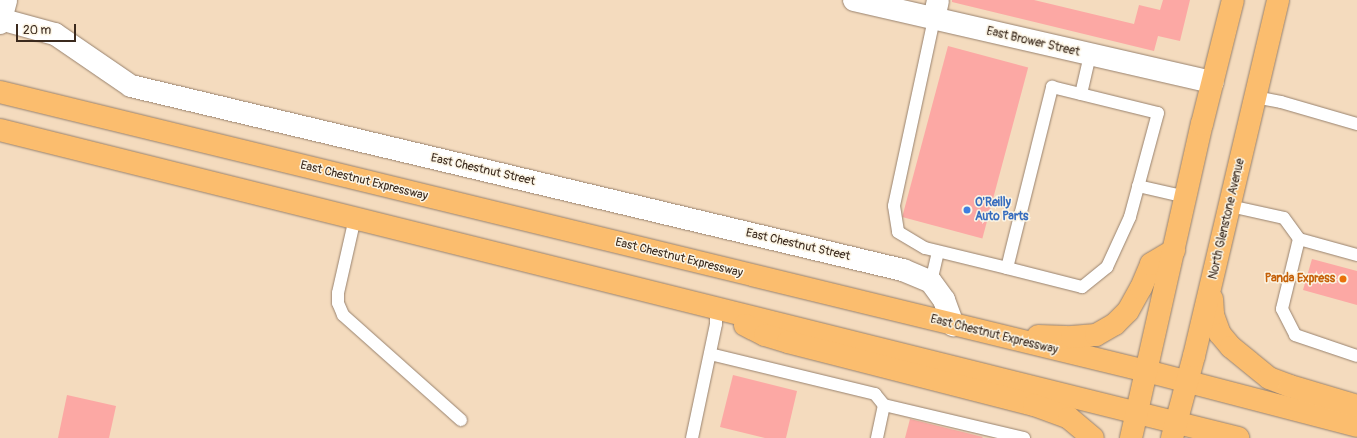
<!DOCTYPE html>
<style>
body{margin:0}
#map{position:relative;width:1357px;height:438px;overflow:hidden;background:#f4dbbe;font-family:Pangolin,sans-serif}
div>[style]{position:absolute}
.building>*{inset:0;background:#fca8a4;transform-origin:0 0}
.roads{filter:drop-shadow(0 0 1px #98826e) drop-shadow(0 0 1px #98826e)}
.lane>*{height:12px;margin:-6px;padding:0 6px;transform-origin:6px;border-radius:6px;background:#fff}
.street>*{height:22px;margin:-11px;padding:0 11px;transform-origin:11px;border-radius:11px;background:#fff}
.primary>*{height:22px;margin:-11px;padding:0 11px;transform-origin:11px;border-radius:11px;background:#fbbd6e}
.dots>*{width:11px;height:11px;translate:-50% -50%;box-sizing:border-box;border:2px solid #fcf5e5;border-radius:50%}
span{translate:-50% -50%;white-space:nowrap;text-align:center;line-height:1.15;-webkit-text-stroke:3px #fcf5e5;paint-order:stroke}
.street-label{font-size:12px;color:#3b2a1e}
.shop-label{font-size:12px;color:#366cbe;font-weight:700}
.left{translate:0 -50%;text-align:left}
.food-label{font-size:12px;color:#c56008;font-weight:700}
.right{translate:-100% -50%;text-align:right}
.scale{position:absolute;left:16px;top:24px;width:60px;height:18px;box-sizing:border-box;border:2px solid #3b2a1e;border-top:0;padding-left:5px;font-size:12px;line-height:14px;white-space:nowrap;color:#3b2a1e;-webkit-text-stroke:3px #fcf5e5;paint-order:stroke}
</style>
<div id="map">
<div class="building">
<div style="clip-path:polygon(952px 0,1034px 0,1134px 24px,1139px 5px,1160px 10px,1163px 0,1190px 0,1180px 41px,1158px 36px,1154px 51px,952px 2px)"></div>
<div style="left:948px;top:46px;width:83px;height:177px;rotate:15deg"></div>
<div style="clip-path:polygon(1312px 259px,1357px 271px,1357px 305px,1303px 290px)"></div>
<div style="clip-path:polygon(733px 375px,797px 391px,786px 438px,765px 438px,720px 427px)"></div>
<div style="clip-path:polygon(67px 395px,116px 406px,109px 438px,58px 438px)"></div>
<div style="clip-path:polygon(910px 419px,983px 437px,982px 438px,905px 438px)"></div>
</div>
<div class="roads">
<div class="lane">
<div style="left:934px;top:19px;width:191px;rotate:102.1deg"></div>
<div style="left:894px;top:206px;width:26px;rotate:81deg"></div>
<div style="left:898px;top:232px;width:31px;rotate:31deg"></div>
<div style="left:925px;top:248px;width:84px;rotate:13.7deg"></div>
<div style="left:1007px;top:268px;width:187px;rotate:-76deg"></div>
<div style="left:1052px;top:87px;width:109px;rotate:13.8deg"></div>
<div style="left:1158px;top:113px;width:108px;rotate:105.1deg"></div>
<div style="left:1130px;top:217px;width:55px;rotate:114.7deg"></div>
<div style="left:1107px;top:267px;width:32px;rotate:141deg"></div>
<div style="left:1082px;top:287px;width:77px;rotate:-165.8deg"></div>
<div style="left:1081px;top:94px;width:40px;rotate:-77deg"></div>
<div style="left:1255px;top:97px;width:26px;rotate:11deg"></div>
<div style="left:1281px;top:102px;width:79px;rotate:16.1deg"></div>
<div style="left:1138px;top:186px;width:49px;rotate:12.9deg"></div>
<div style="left:1230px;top:206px;width:55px;rotate:12.5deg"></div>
<div style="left:1284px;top:218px;width:26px;rotate:54deg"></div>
<div style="left:1299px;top:239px;width:72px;rotate:103.7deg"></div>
<div style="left:1282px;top:309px;width:29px;rotate:63deg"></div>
<div style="left:1295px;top:335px;width:65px;rotate:18.7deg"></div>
<div style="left:355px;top:218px;width:77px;rotate:102.8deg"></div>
<div style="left:338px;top:293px;width:10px;rotate:90deg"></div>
<div style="left:338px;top:303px;width:13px;rotate:67deg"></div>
<div style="left:343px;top:315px;width:158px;rotate:41.7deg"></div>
<div style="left:1299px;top:239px;width:60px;rotate:15.4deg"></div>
<div style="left:931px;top:282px;width:31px;rotate:-77deg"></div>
<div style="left:710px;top:354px;width:170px;rotate:13.6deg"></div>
<div style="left:875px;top:394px;width:14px;rotate:51deg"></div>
<div style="left:884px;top:405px;width:34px;rotate:102deg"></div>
<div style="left:884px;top:405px;width:144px;rotate:13.3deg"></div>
<div style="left:692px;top:438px;width:116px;rotate:-78.1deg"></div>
<div style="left:716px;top:324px;width:10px;rotate:-90deg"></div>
<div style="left:716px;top:314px;width:9px;rotate:-131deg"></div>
</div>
<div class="street">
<div style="left:854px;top:0;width:368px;rotate:12.9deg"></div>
<div style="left:0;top:19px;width:57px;rotate:15.3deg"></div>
<div style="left:55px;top:34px;width:92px;rotate:34.4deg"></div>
<div style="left:131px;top:86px;width:794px;rotate:13.41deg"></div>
<div style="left:903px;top:270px;width:30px;rotate:23deg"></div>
<div style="left:931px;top:282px;width:22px;rotate:54deg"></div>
<div style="left:944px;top:300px;width:27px;rotate:70deg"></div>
<div style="left:934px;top:19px;width:19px;rotate:-78deg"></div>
<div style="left:0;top:23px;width:24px;rotate:-75deg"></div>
</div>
<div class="primary">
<div style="left:0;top:92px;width:1179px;rotate:13.68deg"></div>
<div style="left:1146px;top:371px;width:218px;rotate:14.6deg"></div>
<div style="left:0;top:130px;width:1276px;rotate:13.97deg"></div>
<div style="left:1212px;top:299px;width:16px;rotate:86deg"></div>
<div style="left:1213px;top:315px;width:20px;rotate:70deg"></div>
<div style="left:1220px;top:334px;width:17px;rotate:50deg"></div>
<div style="left:1231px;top:347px;width:49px;rotate:39.2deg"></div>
<div style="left:1269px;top:378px;width:22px;rotate:21deg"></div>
<div style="left:1290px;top:386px;width:70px;rotate:16.6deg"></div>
<div style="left:745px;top:325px;width:22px;rotate:27deg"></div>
<div style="left:765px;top:335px;width:24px;rotate:17deg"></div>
<div style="left:788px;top:342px;width:254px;rotate:14.4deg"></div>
<div style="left:1034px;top:405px;width:37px;rotate:20deg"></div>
<div style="left:1069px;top:418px;width:31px;rotate:40deg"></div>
<div style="left:1038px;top:336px;width:34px;rotate:2deg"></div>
<div style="left:1072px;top:337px;width:24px;rotate:-5deg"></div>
<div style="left:1096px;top:335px;width:22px;rotate:-30deg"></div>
<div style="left:1115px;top:324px;width:18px;rotate:-45deg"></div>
<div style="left:1128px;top:311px;width:26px;rotate:-61deg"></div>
<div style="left:1141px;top:288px;width:26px;rotate:-67deg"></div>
<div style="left:1151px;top:264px;width:27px;rotate:-31deg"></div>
<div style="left:1131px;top:438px;width:322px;rotate:-77.3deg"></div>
<div style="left:1202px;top:124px;width:128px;rotate:-76deg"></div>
<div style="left:1172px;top:438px;width:85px;rotate:-75deg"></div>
<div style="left:1194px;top:356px;width:366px;rotate:-76.7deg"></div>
</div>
</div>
<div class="dots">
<div style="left:967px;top:210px;background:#3f7fe0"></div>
<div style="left:1343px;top:279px;background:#e8710a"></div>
</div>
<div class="street-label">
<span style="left:1033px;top:42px;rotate:13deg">East Brower Street</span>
<span style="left:483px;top:170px;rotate:13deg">East Chestnut Street</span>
<span style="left:364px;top:181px;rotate:14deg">East Chestnut Expressway</span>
<span style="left:1227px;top:219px;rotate:-77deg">North Glenstone Avenue</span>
<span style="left:798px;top:245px;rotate:13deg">East Chestnut Street</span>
<span style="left:679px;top:258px;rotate:14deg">East Chestnut Expressway</span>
<span style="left:994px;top:335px;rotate:14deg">East Chestnut Expressway</span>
</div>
<div class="shop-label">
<span class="left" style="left:975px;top:210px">O'Reilly<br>Auto Parts</span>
</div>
<div class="food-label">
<span class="right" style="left:1335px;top:279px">Panda Express</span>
</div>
<div class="scale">20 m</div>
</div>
